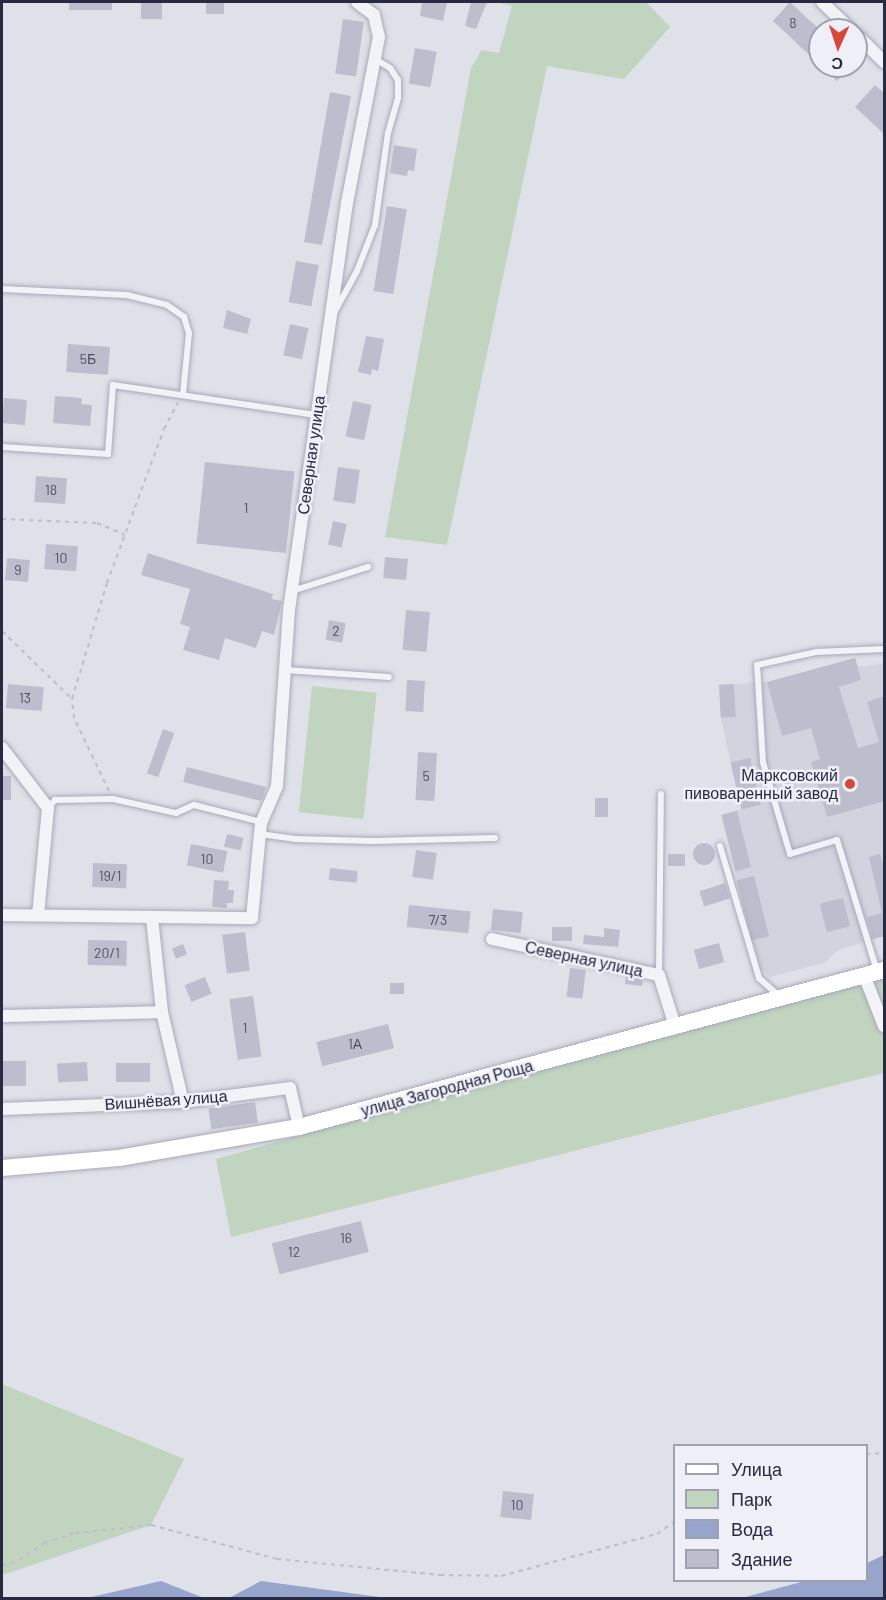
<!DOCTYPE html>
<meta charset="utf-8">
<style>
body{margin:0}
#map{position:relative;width:886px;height:1600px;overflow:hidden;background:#dfe1e9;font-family:Barlow,sans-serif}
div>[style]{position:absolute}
.built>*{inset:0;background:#d1d3de}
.green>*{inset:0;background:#c0d4bf;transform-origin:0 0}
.water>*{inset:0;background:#97a4cc}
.building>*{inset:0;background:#bcbecd;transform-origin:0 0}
.round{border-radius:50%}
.path>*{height:2px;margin-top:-1px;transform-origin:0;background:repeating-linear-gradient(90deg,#bdbfc8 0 4.5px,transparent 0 9px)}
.roads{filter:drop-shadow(0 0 2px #a8aab7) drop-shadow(0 0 2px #a8aab7)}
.lane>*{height:6px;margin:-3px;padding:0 3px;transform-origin:3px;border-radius:3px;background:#f2f3f7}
.street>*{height:12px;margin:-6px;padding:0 6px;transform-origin:6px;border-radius:6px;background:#f2f3f7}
.secondary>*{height:16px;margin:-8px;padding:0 8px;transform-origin:8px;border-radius:8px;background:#fff}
.dots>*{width:16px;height:16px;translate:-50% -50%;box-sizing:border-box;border:3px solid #eff0f7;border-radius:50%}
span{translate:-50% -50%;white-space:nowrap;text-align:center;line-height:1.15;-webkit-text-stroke:5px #eff0f7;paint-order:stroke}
.number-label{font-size:14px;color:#4c4f65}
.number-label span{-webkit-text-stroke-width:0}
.street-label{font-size:16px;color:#272a42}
.poi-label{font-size:16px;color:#272a42}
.right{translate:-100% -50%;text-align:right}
.frame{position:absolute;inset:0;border:3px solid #272a42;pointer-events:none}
.legend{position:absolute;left:673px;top:1444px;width:195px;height:138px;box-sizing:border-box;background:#eff0f7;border:2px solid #9fa1af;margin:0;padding:8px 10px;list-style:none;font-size:18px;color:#272a42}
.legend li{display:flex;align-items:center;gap:12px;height:30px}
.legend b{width:30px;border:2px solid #9fa1af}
.north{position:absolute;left:808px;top:18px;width:60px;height:60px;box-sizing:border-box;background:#eff0f7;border:2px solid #9fa1af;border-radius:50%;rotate:183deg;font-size:16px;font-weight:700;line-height:24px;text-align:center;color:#272a42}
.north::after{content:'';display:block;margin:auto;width:21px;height:27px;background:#d7483b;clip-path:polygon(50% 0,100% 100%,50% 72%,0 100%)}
</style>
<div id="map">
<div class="built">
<div style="clip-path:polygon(855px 658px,859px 667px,884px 663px,884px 936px,838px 950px,824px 963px,770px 977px,760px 968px,721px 815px,741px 809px,721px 718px,719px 685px,767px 682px)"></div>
</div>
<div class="green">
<div style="clip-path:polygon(495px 2px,646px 2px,670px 27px,624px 79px,547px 66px,447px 545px,385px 537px,471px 68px,482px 50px,499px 53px,512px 6px)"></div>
<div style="left:312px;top:686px;width:65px;height:127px;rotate:6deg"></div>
<div style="clip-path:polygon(884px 970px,884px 1073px,231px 1237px,216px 1159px)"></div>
<div style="clip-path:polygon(2px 1384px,184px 1459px,151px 1525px,2px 1575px)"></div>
</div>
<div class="water">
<div style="clip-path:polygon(884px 1555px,884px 1598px,742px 1598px,805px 1581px,866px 1580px,867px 1563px)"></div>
<div style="clip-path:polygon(161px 1581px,204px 1598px,87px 1598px)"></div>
<div style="clip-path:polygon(261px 1581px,387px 1598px,208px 1598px,229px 1598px)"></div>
</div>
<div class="building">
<div style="left:69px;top:2px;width:43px;height:8px"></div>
<div style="left:141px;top:2px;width:21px;height:17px"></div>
<div style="left:206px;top:2px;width:18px;height:12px"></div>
<div style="clip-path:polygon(422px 2px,447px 2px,443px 21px,420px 16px)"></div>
<div style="clip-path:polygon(471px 2px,487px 2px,476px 29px,465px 26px)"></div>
<div style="clip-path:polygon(790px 2px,820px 30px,820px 65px,773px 21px)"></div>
<div style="left:343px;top:19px;width:21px;height:55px;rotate:8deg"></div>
<div style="left:415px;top:48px;width:22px;height:36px;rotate:10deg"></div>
<div style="clip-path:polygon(821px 66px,851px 66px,837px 81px)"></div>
<div style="clip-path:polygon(875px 85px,885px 94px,885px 135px,855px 107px)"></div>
<div style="clip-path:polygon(330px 92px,351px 96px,322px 245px,304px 242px)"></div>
<div style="clip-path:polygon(394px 145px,417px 149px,414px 171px,408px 170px,407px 176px,390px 173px)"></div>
<div style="left:387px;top:206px;width:20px;height:86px;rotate:9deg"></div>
<div style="left:296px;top:261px;width:23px;height:42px;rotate:10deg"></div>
<div style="clip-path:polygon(227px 310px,251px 319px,247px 334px,223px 328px)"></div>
<div style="left:290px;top:324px;width:19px;height:32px;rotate:12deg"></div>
<div style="clip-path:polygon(366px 336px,384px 339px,378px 371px,372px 369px,371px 375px,358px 372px)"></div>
<div style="left:68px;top:344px;width:42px;height:28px;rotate:4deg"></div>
<div style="clip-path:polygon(55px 396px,82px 398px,81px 404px,92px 405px,90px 426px,53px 423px)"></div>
<div style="left:4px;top:398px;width:23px;height:25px;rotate:5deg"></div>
<div style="left:353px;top:401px;width:19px;height:36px;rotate:12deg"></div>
<div style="left:205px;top:462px;width:90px;height:82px;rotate:6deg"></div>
<div style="left:338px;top:467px;width:22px;height:34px;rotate:8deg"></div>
<div style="left:36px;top:476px;width:31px;height:26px;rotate:4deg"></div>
<div style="left:333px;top:521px;width:14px;height:24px;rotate:12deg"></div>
<div style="left:46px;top:544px;width:32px;height:25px;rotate:4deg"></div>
<div style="clip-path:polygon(148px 553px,273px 594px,272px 599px,282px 601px,274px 635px,262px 631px,256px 648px,225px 638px,219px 660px,183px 650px,190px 627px,180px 624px,190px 589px,141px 575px)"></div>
<div style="left:385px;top:557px;width:23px;height:21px;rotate:5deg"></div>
<div style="left:7px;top:558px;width:23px;height:22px;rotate:5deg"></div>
<div style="left:406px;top:610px;width:24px;height:40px;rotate:5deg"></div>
<div style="left:329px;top:620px;width:17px;height:20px;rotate:10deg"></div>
<div style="clip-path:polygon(855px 658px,861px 680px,839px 687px,858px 748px,879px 742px,867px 702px,885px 696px,885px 801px,827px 817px,811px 762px,820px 759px,811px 728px,782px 736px,767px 682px)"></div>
<div style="left:407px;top:680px;width:18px;height:31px;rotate:3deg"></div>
<div style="left:8px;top:684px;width:36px;height:24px;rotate:5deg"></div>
<div style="left:734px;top:684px;width:33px;height:15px;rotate:87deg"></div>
<div style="left:163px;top:729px;width:12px;height:47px;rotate:20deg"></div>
<div style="left:418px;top:752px;width:19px;height:48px;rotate:3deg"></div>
<div style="left:750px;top:758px;width:48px;height:20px;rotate:77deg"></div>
<div style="clip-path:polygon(187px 767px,266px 787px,264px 794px,261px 801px,183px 782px)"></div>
<div style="left:2px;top:776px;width:9px;height:24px"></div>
<div style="left:595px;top:798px;width:13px;height:19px"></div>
<div style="left:737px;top:811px;width:58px;height:16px;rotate:76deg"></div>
<div style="left:227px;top:834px;width:17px;height:13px;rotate:13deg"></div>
<div class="round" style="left:693px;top:843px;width:22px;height:22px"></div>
<div style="left:191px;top:844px;width:37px;height:22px;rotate:11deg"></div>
<div style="left:416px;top:850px;width:21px;height:27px;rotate:8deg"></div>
<div style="left:668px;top:854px;width:17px;height:12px"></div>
<div style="clip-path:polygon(880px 854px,885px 870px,885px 936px,873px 939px,867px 917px,882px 913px,869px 857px)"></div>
<div style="left:93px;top:863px;width:34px;height:24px;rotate:2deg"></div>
<div style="left:330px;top:868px;width:28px;height:12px;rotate:6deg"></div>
<div style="left:754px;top:876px;width:62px;height:18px;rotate:76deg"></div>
<div style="clip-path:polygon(214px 880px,229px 881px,228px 890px,234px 890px,233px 903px,227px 903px,227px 908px,212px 907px)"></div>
<div style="left:725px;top:883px;width:16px;height:27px;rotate:72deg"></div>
<div style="left:843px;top:898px;width:29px;height:24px;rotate:76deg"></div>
<div style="left:409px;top:905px;width:62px;height:22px;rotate:6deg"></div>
<div style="left:493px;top:909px;width:30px;height:21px;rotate:6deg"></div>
<div style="left:552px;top:927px;width:20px;height:14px"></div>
<div style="clip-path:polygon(604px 928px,620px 930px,618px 947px,583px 944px,584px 935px,604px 937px)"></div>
<div style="left:245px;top:932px;width:39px;height:23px;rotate:83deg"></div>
<div style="left:88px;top:940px;width:39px;height:25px;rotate:1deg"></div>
<div style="left:719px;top:943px;width:20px;height:26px;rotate:75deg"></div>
<div style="left:183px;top:944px;width:11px;height:12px;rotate:68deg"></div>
<div style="left:570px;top:968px;width:16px;height:29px;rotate:7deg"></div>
<div style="clip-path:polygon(626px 976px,643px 980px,642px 986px,625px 984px)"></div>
<div style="left:205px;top:977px;width:18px;height:22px;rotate:68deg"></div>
<div style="left:404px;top:983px;width:11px;height:14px;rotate:90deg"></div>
<div style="left:253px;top:996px;width:61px;height:24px;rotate:82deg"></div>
<div style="left:388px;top:1024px;width:25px;height:74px;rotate:76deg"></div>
<div style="left:2px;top:1061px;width:24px;height:25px"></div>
<div style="left:87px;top:1062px;width:19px;height:30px;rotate:87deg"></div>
<div style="left:116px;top:1063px;width:34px;height:19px"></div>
<div style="left:255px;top:1102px;width:21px;height:47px;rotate:82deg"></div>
<div style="left:361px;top:1221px;width:32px;height:92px;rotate:76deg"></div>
<div style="left:503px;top:1491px;width:31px;height:26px;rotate:6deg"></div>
</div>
<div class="path">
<div style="left:2px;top:519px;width:95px;rotate:2.4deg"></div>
<div style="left:97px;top:523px;width:30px;rotate:23deg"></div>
<div style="left:2px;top:631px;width:98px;rotate:44.2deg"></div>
<div style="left:109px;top:791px;width:81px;rotate:-115.6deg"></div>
<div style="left:74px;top:718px;width:19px;rotate:-96deg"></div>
<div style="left:72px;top:699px;width:121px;rotate:-73.2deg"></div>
<div style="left:107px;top:583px;width:164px;rotate:-69.7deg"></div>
<div style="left:164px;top:429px;width:30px;rotate:-62deg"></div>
<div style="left:866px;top:1454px;width:18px;rotate:-3deg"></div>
<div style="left:2px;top:1566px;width:18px;rotate:-19deg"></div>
<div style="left:19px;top:1560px;width:30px;rotate:-34deg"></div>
<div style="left:44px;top:1543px;width:33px;rotate:-18deg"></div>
<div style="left:75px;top:1533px;width:76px;rotate:-6deg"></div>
<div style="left:151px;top:1525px;width:131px;rotate:15.1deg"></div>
<div style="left:277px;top:1559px;width:164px;rotate:5.6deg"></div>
<div style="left:440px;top:1575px;width:61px;rotate:0.9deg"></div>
<div style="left:501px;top:1576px;width:162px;rotate:-15.1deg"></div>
<div style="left:657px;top:1534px;width:21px;rotate:-35deg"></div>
</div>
<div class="roads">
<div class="lane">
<div style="left:2px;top:289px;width:125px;rotate:2.7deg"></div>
<div style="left:127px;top:295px;width:41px;rotate:14deg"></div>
<div style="left:167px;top:305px;width:21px;rotate:35deg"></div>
<div style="left:184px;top:317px;width:17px;rotate:73deg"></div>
<div style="left:189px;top:333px;width:61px;rotate:95.6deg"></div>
<div style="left:335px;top:311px;width:46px;rotate:-61.2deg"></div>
<div style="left:357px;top:271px;width:49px;rotate:-68.6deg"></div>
<div style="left:375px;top:225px;width:93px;rotate:-82deg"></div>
<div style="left:388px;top:133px;width:36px;rotate:-74deg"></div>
<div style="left:398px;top:98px;width:18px;rotate:-90deg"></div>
<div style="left:398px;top:80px;width:14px;rotate:-124deg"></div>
<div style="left:390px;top:68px;width:17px;rotate:-149deg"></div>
<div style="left:2px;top:447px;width:106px;rotate:3.8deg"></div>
<div style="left:108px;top:454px;width:69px;rotate:-85.9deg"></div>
<div style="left:113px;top:385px;width:205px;rotate:8.4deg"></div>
<div style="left:292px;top:591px;width:80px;rotate:-17.5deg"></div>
<div style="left:285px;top:670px;width:104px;rotate:3.9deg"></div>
<div style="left:48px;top:808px;width:11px;rotate:-49deg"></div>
<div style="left:55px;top:800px;width:58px;rotate:-1deg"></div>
<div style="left:113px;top:799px;width:65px;rotate:12.5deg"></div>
<div style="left:176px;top:813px;width:20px;rotate:-24deg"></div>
<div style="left:194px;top:805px;width:69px;rotate:14.2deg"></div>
<div style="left:260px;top:834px;width:35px;rotate:8deg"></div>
<div style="left:295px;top:839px;width:78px;rotate:1.5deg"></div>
<div style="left:373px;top:841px;width:122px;rotate:-1.4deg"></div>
<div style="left:720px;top:846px;width:138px;rotate:73.5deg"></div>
<div style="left:759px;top:978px;width:25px;rotate:42deg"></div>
<div style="left:877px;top:971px;width:137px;rotate:-107deg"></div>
<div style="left:837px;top:840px;width:49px;rotate:163.4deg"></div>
<div style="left:790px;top:854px;width:96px;rotate:-106.4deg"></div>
<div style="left:763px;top:762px;width:97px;rotate:-93.5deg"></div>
<div style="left:757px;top:665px;width:60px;rotate:-12.4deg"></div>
<div style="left:816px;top:652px;width:68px;rotate:-2.5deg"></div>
<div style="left:659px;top:975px;width:181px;rotate:-89.4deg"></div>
</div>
<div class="street">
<div style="left:822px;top:2px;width:40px;rotate:44deg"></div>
<div style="left:856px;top:34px;width:40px;rotate:45deg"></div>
<div style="left:2px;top:748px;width:76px;rotate:52.5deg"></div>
<div style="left:48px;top:808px;width:107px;rotate:95.3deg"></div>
<div style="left:2px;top:915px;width:250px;rotate:0.7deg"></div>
<div style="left:252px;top:918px;width:95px;rotate:-84.6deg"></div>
<div style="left:261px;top:823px;width:40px;rotate:-66.6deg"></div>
<div style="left:277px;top:786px;width:176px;rotate:-86.1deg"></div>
<div style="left:289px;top:610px;width:411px;rotate:-81.9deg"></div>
<div style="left:347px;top:203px;width:169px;rotate:-79.1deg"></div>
<div style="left:379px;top:37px;width:23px;rotate:-103deg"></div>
<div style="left:374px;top:15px;width:21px;rotate:-143deg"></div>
<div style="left:152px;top:918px;width:95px;rotate:83.9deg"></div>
<div style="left:162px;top:1012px;width:92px;rotate:76.9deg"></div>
<div style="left:492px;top:939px;width:171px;rotate:12.2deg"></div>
<div style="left:659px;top:975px;width:53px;rotate:72.6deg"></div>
<div style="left:864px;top:975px;width:55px;rotate:68.6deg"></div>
<div style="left:2px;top:1016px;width:160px;rotate:-1.4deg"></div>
<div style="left:2px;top:1109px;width:181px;rotate:-2.2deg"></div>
<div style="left:183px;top:1102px;width:108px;rotate:-7.5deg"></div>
<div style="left:290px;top:1088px;width:40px;rotate:77deg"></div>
</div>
<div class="secondary">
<div style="left:2px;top:1168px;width:117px;rotate:-4.9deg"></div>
<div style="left:119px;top:1158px;width:183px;rotate:-9.8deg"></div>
<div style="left:299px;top:1127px;width:606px;rotate:-15.02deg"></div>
</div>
</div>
<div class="dots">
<div style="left:850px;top:784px;background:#d7483b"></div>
</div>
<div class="number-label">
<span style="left:793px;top:23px">8</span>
<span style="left:88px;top:359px">5Б</span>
<span style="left:51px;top:490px">18</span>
<span style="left:246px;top:508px">1</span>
<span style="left:61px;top:558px">10</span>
<span style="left:18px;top:570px">9</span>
<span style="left:336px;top:631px">2</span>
<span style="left:25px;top:698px">13</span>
<span style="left:426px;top:776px">5</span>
<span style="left:207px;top:859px">10</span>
<span style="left:110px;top:876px">19/1</span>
<span style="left:438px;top:920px">7/3</span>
<span style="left:107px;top:953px">20/1</span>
<span style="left:245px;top:1028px">1</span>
<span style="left:355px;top:1044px">1А</span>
<span style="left:346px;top:1238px">16</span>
<span style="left:294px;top:1252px">12</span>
<span style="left:517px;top:1505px">10</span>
</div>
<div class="street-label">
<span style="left:311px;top:455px;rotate:-82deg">Северная улица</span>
<span style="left:584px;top:959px;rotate:12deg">Северная улица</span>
<span style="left:447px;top:1088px;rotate:-15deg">улица Загородная Роща</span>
<span style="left:166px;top:1100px;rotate:-4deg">Вишнёвая улица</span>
</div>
<div class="poi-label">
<span class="right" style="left:838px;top:784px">Марксовский<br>пивоваренный завод</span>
</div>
<div class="frame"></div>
<ul class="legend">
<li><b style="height:8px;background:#fff"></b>Улица</li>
<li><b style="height:16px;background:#c0d4bf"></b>Парк</li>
<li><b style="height:16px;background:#97a4cc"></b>Вода</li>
<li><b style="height:16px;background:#bcbecd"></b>Здание</li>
</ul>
<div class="north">С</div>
</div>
